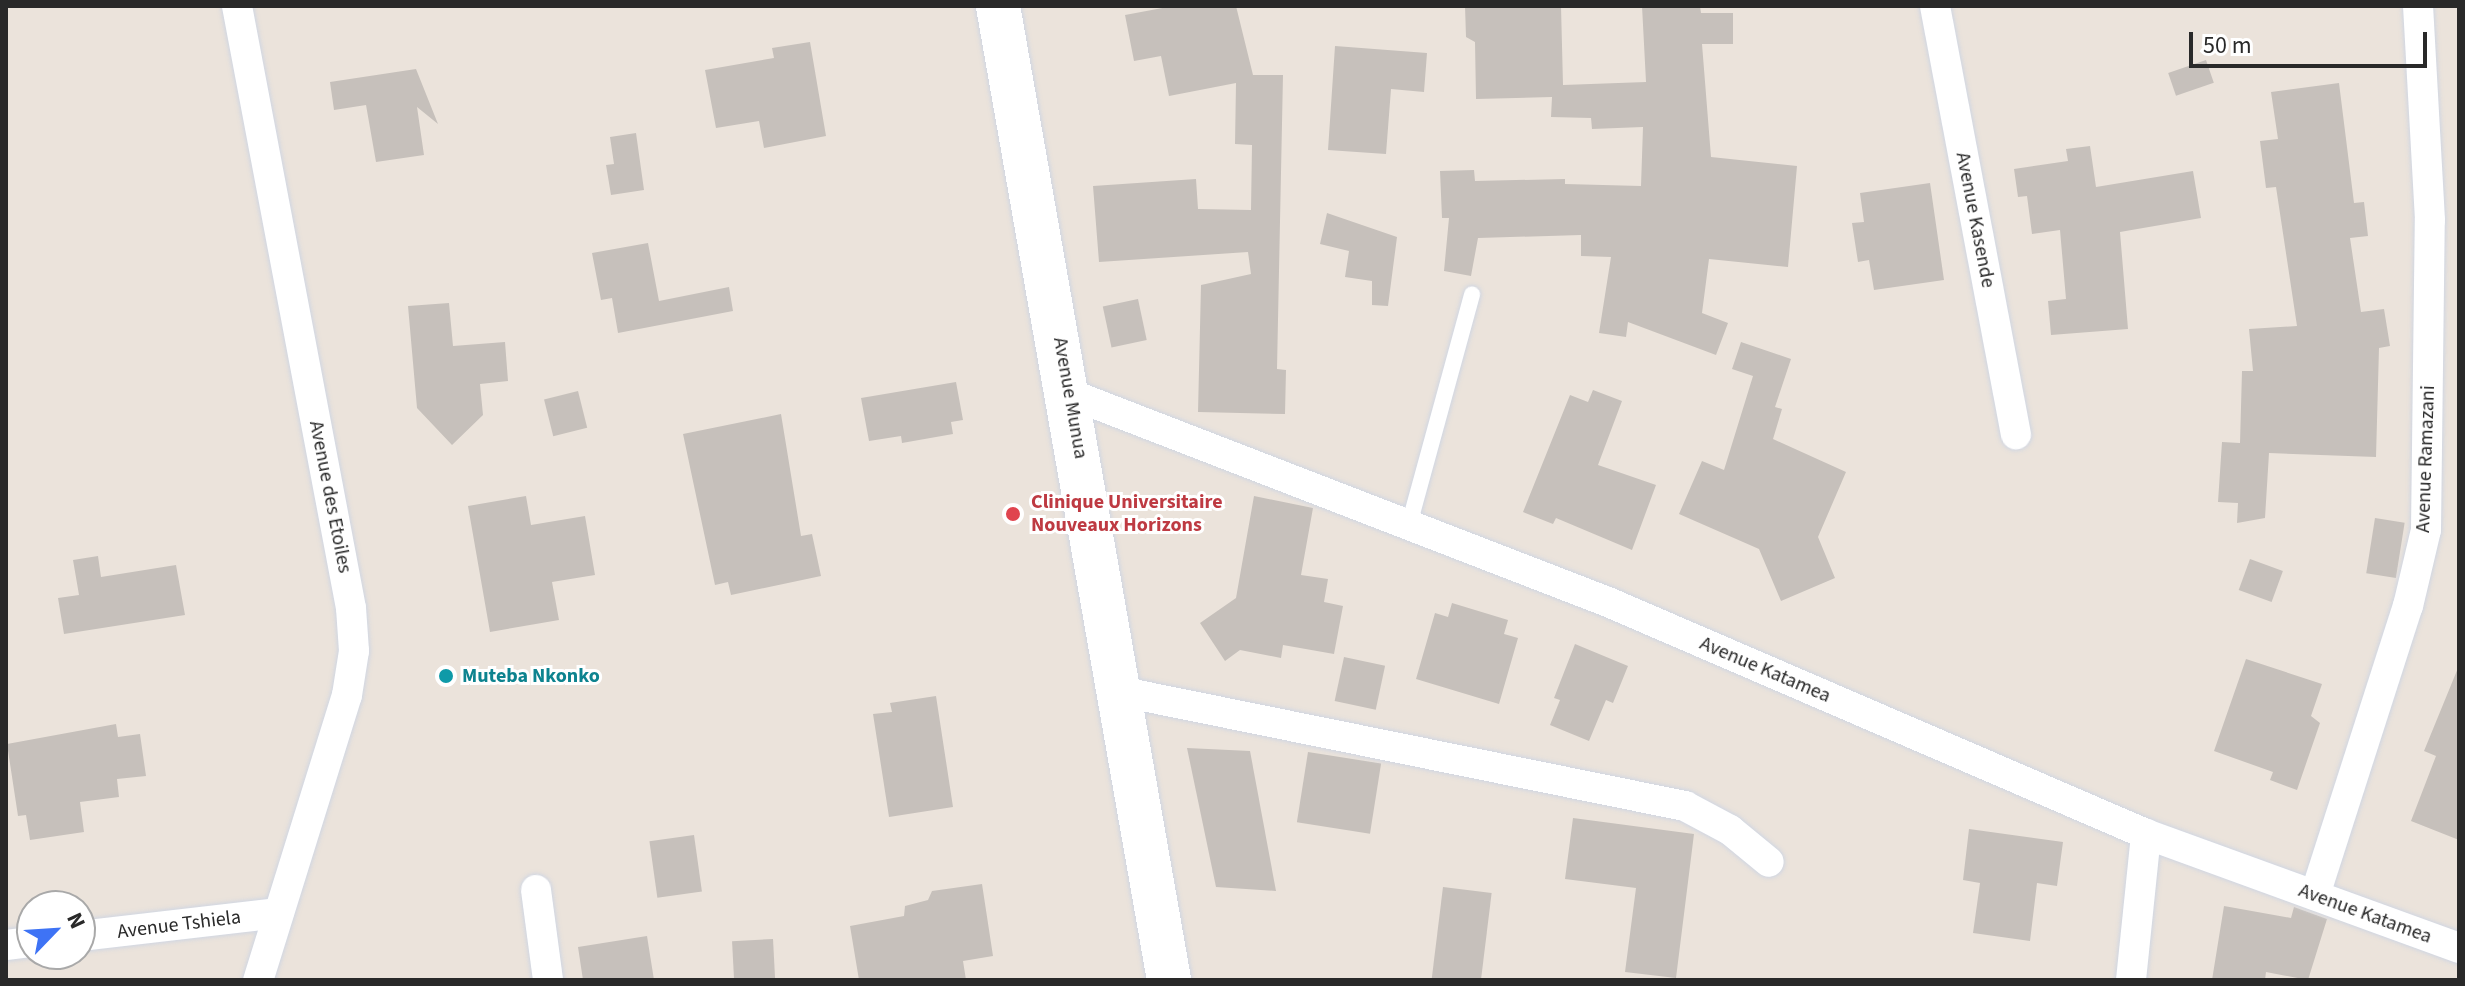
<!DOCTYPE html>
<style>
body{margin:0}
#map{position:relative;width:2465px;height:986px;overflow:hidden;background:#ebe3db;font-family:"Source Sans 3",sans-serif}
div>[style]{position:absolute}
.building>*{inset:0;background:#c6c0bb;transform-origin:0 0}
.roads{filter:drop-shadow(0 0 2px #d0d6e2) drop-shadow(0 0 2px #d0d6e2)}
.service>*{height:16px;margin:-8px;padding:0 8px;transform-origin:8px;border-radius:8px;background:#fff}
.minor>*{height:30px;margin:-15px;padding:0 15px;transform-origin:15px;border-radius:15px;background:#fff}
.secondary>*{height:44px;margin:-22px;padding:0 22px;transform-origin:22px;border-radius:22px;background:#fff}
.dots>*{width:22px;height:22px;translate:-50% -50%;box-sizing:border-box;border:4px solid #fff;border-radius:50%}
span{translate:-50% -50%;white-space:nowrap;text-align:center;line-height:1.15;-webkit-text-stroke:6px #fff;paint-order:stroke}
.street-label{font-size:20px;color:#292929}
.health-label{font-size:20px;color:#be3a42;font-weight:700}
.left{translate:0 -50%;text-align:left}
.culture-label{font-size:20px;color:#0d838f;font-weight:700}
.frame{position:absolute;inset:0;border:8px solid #292929;pointer-events:none}
.north{position:absolute;left:16px;top:890px;width:80px;height:80px;box-sizing:border-box;background:#fff;border:2px solid #a9a9a9;border-radius:50%;rotate:65deg;font-size:22px;font-weight:700;line-height:32px;text-align:center;color:#292929}
.north::after{content:'';display:block;margin:auto;width:28px;height:36px;background:#3e73f5;clip-path:polygon(50% 0,100% 100%,50% 72%,0 100%)}
.scale{position:absolute;left:2189px;top:32px;width:238px;height:36px;box-sizing:border-box;border:4px solid #292929;border-top:0;padding-left:10px;font-size:24px;line-height:28px;white-space:nowrap;color:#292929;-webkit-text-stroke:6px #fff;paint-order:stroke}
</style>
<div id="map">
<div class="building">
<div style="clip-path:polygon(1173px 6px,1236px 6px,1253px 75px,1283px 75px,1277px 369px,1286px 370px,1285px 414px,1198px 412px,1201px 285px,1251px 274px,1248px 252px,1099px 262px,1093px 186px,1196px 179px,1198px 209px,1251px 210px,1252px 145px,1235px 144px,1236px 83px,1169px 96px,1161px 56px,1134px 61px,1125px 15px)"></div>
<div style="clip-path:polygon(1465px 6px,1561px 6px,1563px 85px,1646px 82px,1642px 6px,1700px 6px,1701px 13px,1733px 13px,1733px 44px,1702px 44px,1711px 157px,1797px 166px,1788px 267px,1709px 259px,1702px 313px,1728px 323px,1716px 355px,1628px 322px,1626px 337px,1599px 333px,1611px 257px,1581px 256px,1581px 235px,1478px 238px,1471px 276px,1444px 271px,1449px 218px,1442px 218px,1440px 171px,1474px 170px,1475px 181px,1565px 179px,1565px 184px,1641px 186px,1643px 127px,1592px 129px,1591px 118px,1551px 117px,1552px 97px,1476px 99px,1475px 42px,1466px 37px)"></div>
<div style="clip-path:polygon(810px 42px,826px 136px,764px 148px,759px 121px,716px 128px,705px 70px,774px 58px,772px 48px)"></div>
<div style="clip-path:polygon(1335px 46px,1427px 53px,1424px 92px,1391px 89px,1386px 154px,1328px 150px)"></div>
<div style="left:2206px;top:60px;width:24px;height:40px;rotate:71deg"></div>
<div style="clip-path:polygon(416px 69px,438px 124px,417px 107px,424px 155px,376px 162px,366px 105px,334px 110px,330px 82px)"></div>
<div style="clip-path:polygon(2339px 83px,2354px 203px,2364px 202px,2368px 236px,2350px 238px,2361px 312px,2384px 309px,2390px 346px,2379px 348px,2376px 457px,2269px 453px,2265px 518px,2237px 523px,2238px 503px,2218px 502px,2222px 442px,2240px 443px,2242px 371px,2253px 371px,2249px 329px,2297px 326px,2276px 187px,2266px 188px,2260px 141px,2278px 139px,2271px 92px)"></div>
<div style="clip-path:polygon(636px 133px,644px 190px,611px 195px,606px 165px,614px 164px,610px 137px)"></div>
<div style="clip-path:polygon(2090px 146px,2096px 187px,2193px 171px,2201px 218px,2120px 232px,2128px 329px,2051px 335px,2048px 301px,2066px 299px,2060px 230px,2032px 234px,2027px 196px,2018px 197px,2014px 169px,2068px 161px,2066px 149px)"></div>
<div style="clip-path:polygon(1930px 183px,1944px 280px,1874px 290px,1869px 260px,1858px 262px,1852px 223px,1864px 222px,1860px 193px)"></div>
<div style="clip-path:polygon(1327px 213px,1397px 237px,1388px 306px,1372px 305px,1372px 281px,1345px 277px,1349px 251px,1320px 244px)"></div>
<div style="clip-path:polygon(648px 243px,659px 301px,729px 287px,733px 311px,618px 333px,612px 298px,601px 300px,592px 253px)"></div>
<div style="left:1138px;top:299px;width:42px;height:36px;rotate:78deg"></div>
<div style="clip-path:polygon(449px 303px,453px 346px,505px 342px,508px 381px,480px 384px,483px 415px,452px 445px,417px 408px,408px 306px)"></div>
<div style="clip-path:polygon(1741px 342px,1791px 359px,1775px 407px,1782px 409px,1773px 439px,1846px 472px,1818px 537px,1835px 578px,1781px 601px,1759px 549px,1679px 514px,1702px 461px,1724px 470px,1753px 376px,1732px 369px)"></div>
<div style="clip-path:polygon(956px 382px,963px 420px,951px 422px,953px 434px,902px 443px,901px 436px,869px 441px,861px 398px)"></div>
<div style="clip-path:polygon(1593px 390px,1622px 401px,1598px 465px,1656px 485px,1632px 550px,1556px 518px,1553px 524px,1523px 512px,1570px 395px,1588px 402px)"></div>
<div style="left:578px;top:391px;width:38px;height:35px;rotate:76deg"></div>
<div style="clip-path:polygon(781px 414px,801px 536px,812px 534px,821px 576px,731px 595px,728px 582px,715px 585px,683px 434px)"></div>
<div style="clip-path:polygon(526px 496px,531px 525px,585px 516px,595px 575px,552px 582px,559px 620px,490px 632px,468px 506px)"></div>
<div style="clip-path:polygon(1254px 496px,1313px 508px,1301px 575px,1328px 579px,1324px 602px,1343px 606px,1334px 654px,1283px 645px,1281px 658px,1240px 650px,1225px 661px,1200px 623px,1236px 598px)"></div>
<div style="left:2375px;top:518px;width:30px;height:56px;rotate:9deg"></div>
<div style="clip-path:polygon(98px 556px,101px 577px,176px 565px,185px 615px,64px 634px,58px 598px,79px 595px,73px 560px)"></div>
<div style="left:2250px;top:559px;width:35px;height:33px;rotate:20deg"></div>
<div style="clip-path:polygon(1452px 603px,1508px 620px,1504px 634px,1518px 638px,1499px 704px,1416px 679px,1435px 613px,1448px 617px)"></div>
<div style="clip-path:polygon(1575px 644px,1628px 666px,1613px 703px,1606px 700px,1589px 741px,1550px 725px,1560px 700px,1554px 698px)"></div>
<div style="left:1344px;top:657px;width:42px;height:45px;rotate:12deg"></div>
<div style="clip-path:polygon(2246px 659px,2322px 684px,2311px 716px,2320px 723px,2297px 790px,2270px 780px,2273px 772px,2214px 751px)"></div>
<div style="clip-path:polygon(2458px 668px,2459px 668px,2459px 840px,2411px 821px,2436px 756px,2424px 751px)"></div>
<div style="clip-path:polygon(936px 696px,953px 807px,889px 817px,873px 714px,892px 712px,890px 703px)"></div>
<div style="clip-path:polygon(116px 724px,118px 737px,140px 734px,146px 776px,117px 779px,119px 797px,80px 802px,84px 832px,30px 840px,26px 815px,18px 816px,7px 744px)"></div>
<div style="clip-path:polygon(1187px 748px,1250px 751px,1276px 891px,1216px 887px)"></div>
<div style="left:1308px;top:752px;width:74px;height:71px;rotate:9deg"></div>
<div style="clip-path:polygon(1573px 818px,1694px 834px,1676px 978px,1625px 972px,1636px 888px,1565px 879px)"></div>
<div style="clip-path:polygon(1969px 829px,2063px 842px,2057px 886px,2037px 883px,2030px 941px,1973px 933px,1980px 883px,1963px 880px)"></div>
<div style="left:694px;top:835px;width:57px;height:45px;rotate:82deg"></div>
<div style="clip-path:polygon(982px 884px,993px 956px,963px 961px,966px 980px,859px 980px,850px 926px,904px 916px,905px 906px,928px 900px,932px 891px)"></div>
<div style="left:1443px;top:887px;width:49px;height:94px;rotate:7deg"></div>
<div style="clip-path:polygon(2224px 906px,2291px 918px,2294px 907px,2327px 919px,2308px 980px,2266px 972px,2265px 980px,2212px 980px)"></div>
<div style="clip-path:polygon(647px 936px,654px 980px,583px 980px,578px 947px)"></div>
<div style="left:773px;top:939px;width:41px;height:41px;rotate:87deg"></div>
</div>
<div class="roads">
<div class="service">
<div style="left:1409px;top:525px;width:239px;rotate:-74.7deg"></div>
</div>
<div class="minor">
<div style="left:237px;top:6px;width:613px;rotate:79.28deg"></div>
<div style="left:351px;top:608px;width:43px;rotate:86deg"></div>
<div style="left:354px;top:651px;width:45px;rotate:99deg"></div>
<div style="left:347px;top:695px;width:299px;rotate:107.3deg"></div>
<div style="left:1935px;top:6px;width:436px;rotate:79.3deg"></div>
<div style="left:1070px;top:394px;width:577px;rotate:21.14deg"></div>
<div style="left:1608px;top:602px;width:586px;rotate:23.33deg"></div>
<div style="left:2146px;top:834px;width:333px;rotate:20deg"></div>
<div style="left:1118px;top:691px;width:579px;rotate:11.47deg"></div>
<div style="left:1685px;top:806px;width:51px;rotate:28.1deg"></div>
<div style="left:1730px;top:830px;width:50px;rotate:39.4deg"></div>
<div style="left:536px;top:890px;width:91px;rotate:82.4deg"></div>
<div style="left:2315px;top:895px;width:304px;rotate:-72.2deg"></div>
<div style="left:2408px;top:606px;width:78px;rotate:-76.7deg"></div>
<div style="left:2426px;top:530px;width:310px;rotate:-89.3deg"></div>
<div style="left:2430px;top:220px;width:214px;rotate:-93.2deg"></div>
<div style="left:80px;top:936px;width:200px;rotate:-6.6deg"></div>
<div style="left:6px;top:945px;width:26px;rotate:-7deg"></div>
<div style="left:2131px;top:980px;width:147px;rotate:-84.1deg"></div>
</div>
<div class="secondary">
<div style="left:998px;top:6px;width:989px;rotate:80.04deg"></div>
</div>
</div>
<div class="dots">
<div style="left:1013px;top:514px;background:#e0444e"></div>
<div style="left:446px;top:676px;background:#0f9aa8"></div>
</div>
<div class="street-label">
<span style="left:1975px;top:220px;rotate:79deg">Avenue Kasende</span>
<span style="left:1070px;top:398px;rotate:80deg">Avenue Munua</span>
<span style="left:2426px;top:459px;rotate:-88deg">Avenue Ramazani</span>
<span style="left:330px;top:497px;rotate:79deg">Avenue des Etoiles</span>
<span style="left:1765px;top:670px;rotate:23deg">Avenue Katamea</span>
<span style="left:2365px;top:914px;rotate:20deg">Avenue Katamea</span>
<span style="left:179px;top:925px;rotate:-7deg">Avenue Tshiela</span>
</div>
<div class="health-label">
<span class="left" style="left:1031px;top:514px">Clinique Universitaire<br>Nouveaux Horizons</span>
</div>
<div class="culture-label">
<span class="left" style="left:462px;top:676px">Muteba Nkonko</span>
</div>
<div class="frame"></div>
<div class="north">N</div>
<div class="scale">50 m</div>
</div>
